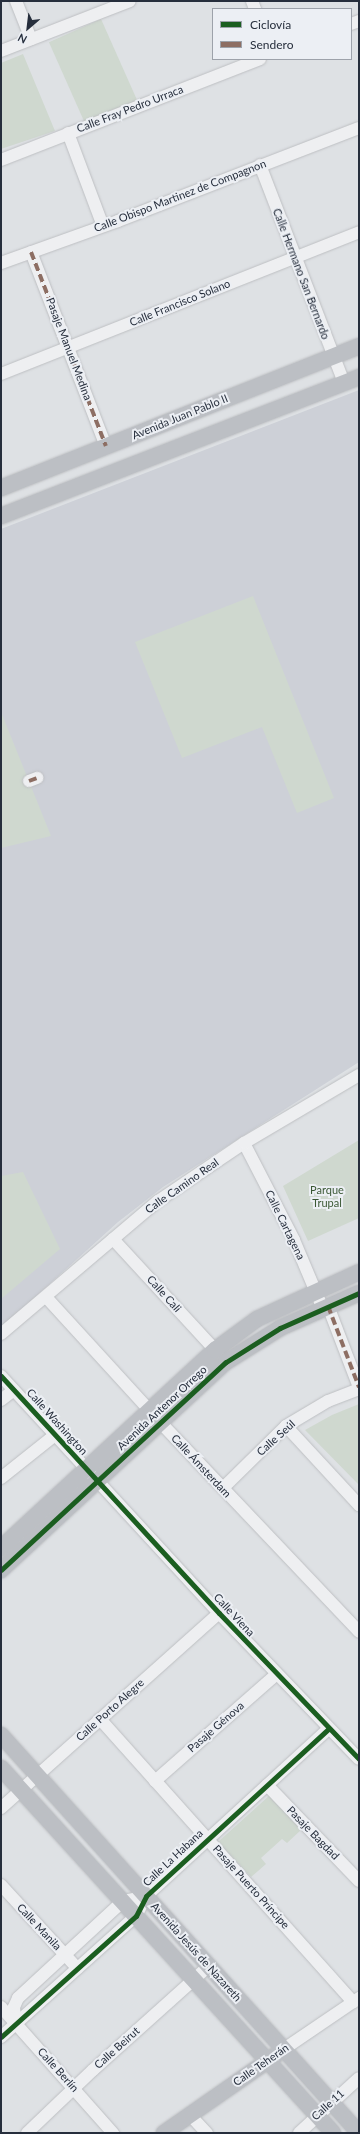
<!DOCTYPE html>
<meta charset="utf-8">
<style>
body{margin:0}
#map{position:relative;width:360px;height:2134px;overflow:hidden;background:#dee1e4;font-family:Lato,sans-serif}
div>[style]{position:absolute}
.built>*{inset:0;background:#cdd0d7}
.green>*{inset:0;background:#cfd8cf;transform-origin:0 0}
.roads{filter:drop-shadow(0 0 1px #bdbfc2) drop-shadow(0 0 1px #bdbfc2)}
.street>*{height:12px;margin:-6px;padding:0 6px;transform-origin:6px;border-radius:6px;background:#eeeff1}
.secondary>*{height:16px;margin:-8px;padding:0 8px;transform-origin:8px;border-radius:8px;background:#bcbfc4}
.quiet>*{height:4px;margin-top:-2px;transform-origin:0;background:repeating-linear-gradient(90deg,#8d6e63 0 8px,transparent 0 12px)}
.cycleway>*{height:5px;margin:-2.5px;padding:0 2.5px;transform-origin:2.5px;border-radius:2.5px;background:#1b5e20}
span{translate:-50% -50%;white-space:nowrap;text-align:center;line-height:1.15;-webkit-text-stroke:4px #eceff4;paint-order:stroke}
.street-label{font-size:11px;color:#262e3c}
.park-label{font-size:11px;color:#3a5834}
.frame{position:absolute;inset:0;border:2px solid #262e3c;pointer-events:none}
.legend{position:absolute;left:212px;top:8px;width:140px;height:52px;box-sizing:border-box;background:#eceff4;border:1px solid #9da2aa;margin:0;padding:5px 7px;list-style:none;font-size:12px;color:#262e3c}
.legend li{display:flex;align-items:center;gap:8px;height:20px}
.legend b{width:20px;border:1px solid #9da2aa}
.north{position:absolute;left:8px;top:8px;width:40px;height:40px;-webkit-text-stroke:3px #eceff4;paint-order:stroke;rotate:208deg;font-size:11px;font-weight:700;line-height:16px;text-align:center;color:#262e3c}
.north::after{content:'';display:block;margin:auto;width:14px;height:18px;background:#262e3c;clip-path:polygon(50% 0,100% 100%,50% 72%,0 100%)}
</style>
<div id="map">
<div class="built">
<div style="clip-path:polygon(359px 390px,359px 1062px,163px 1187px,118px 1222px,1px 1328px,1px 529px)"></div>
</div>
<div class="green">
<div style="left:101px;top:19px;width:90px;height:57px;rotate:66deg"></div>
<div style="clip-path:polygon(23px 54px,55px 131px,1px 149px,1px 63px)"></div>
<div style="clip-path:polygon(253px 596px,334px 798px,297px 813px,262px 727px,182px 758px,135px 642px)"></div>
<div style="clip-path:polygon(1px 712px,51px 836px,1px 848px)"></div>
<div style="clip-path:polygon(359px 1140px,359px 1218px,308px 1241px,283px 1186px)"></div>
<div style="clip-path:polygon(23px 1172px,60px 1249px,1px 1299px,1px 1176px)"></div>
<div style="clip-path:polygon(359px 1404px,359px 1485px,305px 1430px,332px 1415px)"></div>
<div style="clip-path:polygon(270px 1795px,301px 1830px,287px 1843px,282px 1839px,261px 1858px,266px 1864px,251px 1877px,218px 1842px)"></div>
</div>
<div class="roads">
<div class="street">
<div style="left:16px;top:1px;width:41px;rotate:68.5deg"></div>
<div style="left:252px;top:1px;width:9px;rotate:69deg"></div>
<div style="left:351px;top:24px;width:9px;rotate:-21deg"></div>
<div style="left:1px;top:51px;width:138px;rotate:-21.2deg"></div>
<div style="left:68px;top:133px;width:99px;rotate:69.4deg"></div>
<div style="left:1px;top:160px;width:278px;rotate:-21.3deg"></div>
<div style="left:260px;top:165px;width:234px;rotate:68.9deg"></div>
<div style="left:31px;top:252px;width:208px;rotate:68.9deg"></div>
<div style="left:1px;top:263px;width:124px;rotate:-19.7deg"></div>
<div style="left:118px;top:221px;width:258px;rotate:-21.1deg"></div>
<div style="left:1px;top:374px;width:385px;rotate:-21.6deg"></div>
<div style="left:29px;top:781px;width:9px;rotate:-21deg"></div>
<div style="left:244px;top:1143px;width:109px;rotate:62.7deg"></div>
<div style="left:294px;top:1240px;width:75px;rotate:67.2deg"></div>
<div style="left:113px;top:1239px;width:151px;rotate:47.4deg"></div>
<div style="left:46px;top:1297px;width:171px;rotate:47.6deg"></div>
<div style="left:161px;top:1423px;width:288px;rotate:46.5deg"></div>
<div style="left:328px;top:1306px;width:87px;rotate:69.1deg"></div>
<div style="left:1px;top:1334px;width:206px;rotate:-40.3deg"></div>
<div style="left:158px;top:1201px;width:104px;rotate:-34deg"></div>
<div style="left:244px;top:1143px;width:134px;rotate:-30.6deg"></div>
<div style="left:1px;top:1376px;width:322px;rotate:47.4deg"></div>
<div style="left:219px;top:1613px;width:202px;rotate:46.2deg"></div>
<div style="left:1px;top:1400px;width:16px;rotate:-38deg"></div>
<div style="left:286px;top:1426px;width:108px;rotate:47.3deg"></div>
<div style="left:1px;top:1478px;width:69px;rotate:-38.5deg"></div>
<div style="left:223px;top:1488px;width:88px;rotate:-44.5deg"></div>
<div style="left:286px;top:1426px;width:49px;rotate:-30.8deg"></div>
<div style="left:328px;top:1401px;width:33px;rotate:-21deg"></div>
<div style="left:100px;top:1719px;width:380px;rotate:48.2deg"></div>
<div style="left:155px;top:1781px;width:162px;rotate:-41.3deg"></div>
<div style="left:267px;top:1785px;width:133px;rotate:46.2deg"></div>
<div style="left:1px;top:1808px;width:292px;rotate:-41.8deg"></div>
<div style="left:1px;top:1885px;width:113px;rotate:47.5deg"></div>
<div style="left:1px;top:2007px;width:169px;rotate:48.4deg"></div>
<div style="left:16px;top:2024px;width:17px;rotate:-97deg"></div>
<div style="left:14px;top:2007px;width:10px;rotate:-66deg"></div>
<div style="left:18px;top:1998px;width:143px;rotate:-42.7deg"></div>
<div style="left:123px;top:1901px;width:24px;rotate:-12deg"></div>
<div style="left:1px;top:2037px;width:181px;rotate:-41.9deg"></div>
<div style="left:136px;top:1916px;width:22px;rotate:-63deg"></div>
<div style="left:146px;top:1896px;width:247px;rotate:-42.5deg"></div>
<div style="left:284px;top:2049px;width:91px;rotate:-34.2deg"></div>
<div style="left:190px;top:2115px;width:25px;rotate:47deg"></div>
<div style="left:27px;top:2133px;width:91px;rotate:-43.7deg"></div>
<div style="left:93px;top:2070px;width:156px;rotate:-41.9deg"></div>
<div style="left:299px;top:2133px;width:81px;rotate:-42.5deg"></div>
</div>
<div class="secondary">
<div style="left:1px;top:488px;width:385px;rotate:-21.6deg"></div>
<div style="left:1px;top:516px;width:384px;rotate:-21.2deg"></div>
<div style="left:1px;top:1548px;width:292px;rotate:-42.8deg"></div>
<div style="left:215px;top:1350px;width:52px;rotate:-36.4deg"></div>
<div style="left:257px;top:1319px;width:112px;rotate:-24.7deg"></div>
<div style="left:1px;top:1570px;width:306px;rotate:-42.8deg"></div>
<div style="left:226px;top:1362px;width:64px;rotate:-32.2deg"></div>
<div style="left:280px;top:1328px;width:86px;rotate:-23.9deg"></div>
<div style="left:1px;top:1735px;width:535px;rotate:48.03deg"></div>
<div style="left:1px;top:1768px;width:493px;rotate:47.7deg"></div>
<div style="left:164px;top:2133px;width:136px;rotate:-34.9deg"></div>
</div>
</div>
<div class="quiet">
<div style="left:31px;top:252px;width:208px;rotate:68.9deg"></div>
<div style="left:29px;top:781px;width:9px;rotate:-21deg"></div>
<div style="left:328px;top:1306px;width:87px;rotate:69.1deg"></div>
</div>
<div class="cycleway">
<div style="left:1px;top:1376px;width:322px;rotate:47.4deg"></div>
<div style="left:219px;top:1613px;width:202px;rotate:46.2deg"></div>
<div style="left:1px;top:1570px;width:306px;rotate:-42.8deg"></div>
<div style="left:226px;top:1362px;width:64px;rotate:-32.2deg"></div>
<div style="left:280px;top:1328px;width:86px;rotate:-23.9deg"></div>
<div style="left:1px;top:2037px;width:181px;rotate:-41.9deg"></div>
<div style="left:136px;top:1916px;width:22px;rotate:-63deg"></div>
<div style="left:146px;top:1896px;width:247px;rotate:-42.5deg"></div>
</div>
<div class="street-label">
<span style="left:130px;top:109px;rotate:-21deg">Calle Fray Pedro Urraca</span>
<span style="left:180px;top:196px;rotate:-21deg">Calle Obispo Martinez de Compagnon</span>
<span style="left:301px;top:274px;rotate:69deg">Calle Hermano San Bernardo</span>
<span style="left:180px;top:303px;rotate:-22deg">Calle Francisco Solano</span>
<span style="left:69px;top:349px;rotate:69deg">Pasaje Manuel Medina</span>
<span style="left:180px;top:417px;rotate:-22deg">Avenida Juan Pablo II</span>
<span style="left:182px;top:1186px;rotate:-35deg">Calle Camino Real</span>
<span style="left:285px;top:1225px;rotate:64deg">Calle Cartagena</span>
<span style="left:164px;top:1294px;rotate:48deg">Calle Cali</span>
<span style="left:162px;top:1408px;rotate:-43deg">Avenida Antenor Orrego</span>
<span style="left:57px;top:1422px;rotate:48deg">Calle Washington</span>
<span style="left:276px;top:1438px;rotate:-42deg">Calle Seúl</span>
<span style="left:201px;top:1466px;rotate:47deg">Calle Ámsterdam</span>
<span style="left:234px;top:1615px;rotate:47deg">Calle Viena</span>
<span style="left:110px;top:1710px;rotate:-42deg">Calle Porto Alegre</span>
<span style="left:216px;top:1727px;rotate:-41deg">Pasaje Génova</span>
<span style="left:313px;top:1833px;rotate:46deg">Pasaje Bagdad</span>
<span style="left:173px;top:1858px;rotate:-43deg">Calle La Habana</span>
<span style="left:251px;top:1887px;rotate:48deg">Pasaje Puerto Príncipe</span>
<span style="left:39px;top:1927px;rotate:47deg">Calle Manila</span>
<span style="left:196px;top:1952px;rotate:48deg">Avenida Jesús de Nazareth</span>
<span style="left:117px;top:2048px;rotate:-42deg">Calle Beirut</span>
<span style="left:261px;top:2065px;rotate:-35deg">Calle Teherán</span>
<span style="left:58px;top:2070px;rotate:48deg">Calle Berlín</span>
<span style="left:328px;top:2105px;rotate:-42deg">Calle 11</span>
</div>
<div class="park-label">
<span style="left:327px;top:1197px">Parque<br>Trupal</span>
</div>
<div class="frame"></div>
<ul class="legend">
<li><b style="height:5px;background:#1b5e20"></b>Ciclovía</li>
<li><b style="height:5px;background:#8d6e63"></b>Sendero</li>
</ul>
<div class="north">N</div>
</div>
